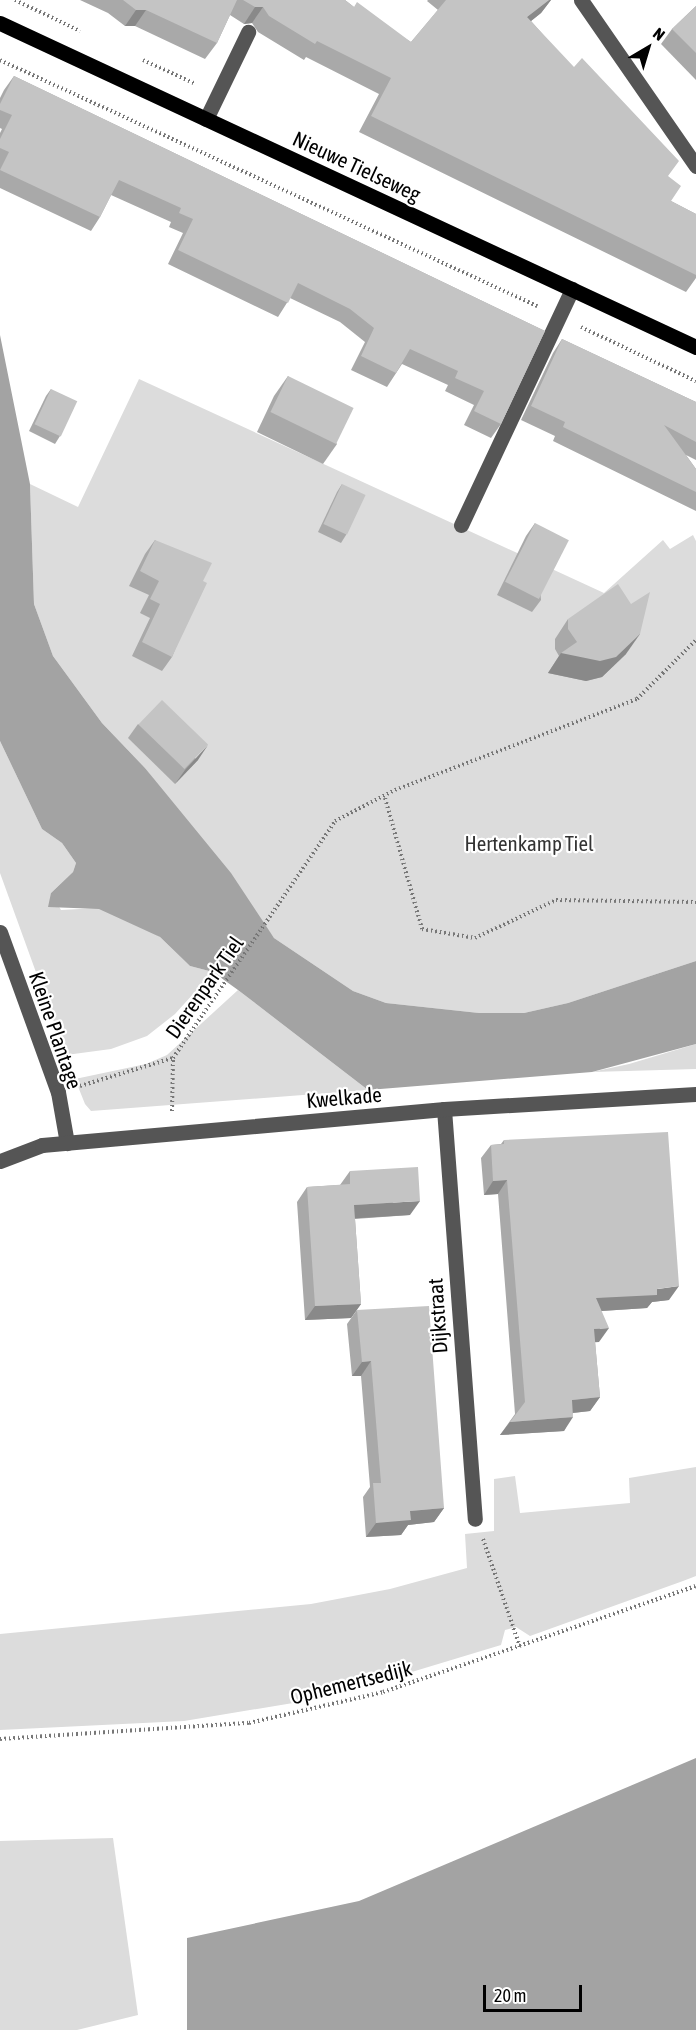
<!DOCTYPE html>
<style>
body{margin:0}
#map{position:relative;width:696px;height:2030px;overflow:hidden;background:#fff;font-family:"Asap Condensed",sans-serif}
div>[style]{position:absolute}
.green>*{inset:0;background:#dcdcdc}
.water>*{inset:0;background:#a3a3a3}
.path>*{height:4px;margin-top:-2px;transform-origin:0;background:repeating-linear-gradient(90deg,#777 0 1.5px,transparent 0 4.5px)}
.minor>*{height:15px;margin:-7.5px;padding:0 7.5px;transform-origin:7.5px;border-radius:7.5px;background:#555}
.major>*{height:15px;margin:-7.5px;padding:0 7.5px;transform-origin:7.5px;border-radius:7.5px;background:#000}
.wall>*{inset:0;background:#a9a9a9}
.shaded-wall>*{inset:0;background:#898989}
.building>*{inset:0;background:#c4c4c4;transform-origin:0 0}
span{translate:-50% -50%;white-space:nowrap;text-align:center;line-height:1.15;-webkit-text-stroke:4.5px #fff;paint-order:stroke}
.street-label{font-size:21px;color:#000}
.park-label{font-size:21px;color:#333}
.north{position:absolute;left:618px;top:18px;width:60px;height:60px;-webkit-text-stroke:4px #fff;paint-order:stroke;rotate:38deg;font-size:16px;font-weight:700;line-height:24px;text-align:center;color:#000}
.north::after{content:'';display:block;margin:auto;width:21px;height:27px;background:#000;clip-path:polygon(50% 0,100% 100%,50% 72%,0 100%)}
.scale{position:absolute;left:483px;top:1985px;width:99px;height:27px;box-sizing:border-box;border:3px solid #000;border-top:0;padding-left:8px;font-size:18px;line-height:21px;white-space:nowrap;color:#000;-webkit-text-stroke:4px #fff;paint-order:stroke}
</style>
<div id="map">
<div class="green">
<div style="clip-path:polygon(139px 379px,604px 593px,663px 540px,670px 549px,693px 535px,696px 541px,696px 961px,568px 1003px,524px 1013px,479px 1013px,386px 1003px,353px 991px,274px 938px,145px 768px,102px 723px,53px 656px,34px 604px,30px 484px,78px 507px)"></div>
<div style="clip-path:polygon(0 741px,42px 829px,62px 843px,76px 863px,73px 872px,51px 893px,61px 910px,99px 908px,129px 919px,160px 937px,190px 966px,213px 972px,175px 1014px,147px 1036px,111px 1049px,66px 1055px,0 873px)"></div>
<div style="clip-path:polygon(238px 990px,368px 1090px,91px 1111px,85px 1104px,75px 1079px,146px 1064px,167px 1055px)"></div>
<div style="clip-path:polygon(696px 1044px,696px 1069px,592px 1072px,629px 1064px)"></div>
<div style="clip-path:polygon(696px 1467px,696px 1576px,683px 1581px,530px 1636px,516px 1627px,505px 1630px,501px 1645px,329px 1697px,184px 1721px,0 1730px,0 1634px,311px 1604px,390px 1589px,467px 1568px,465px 1534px,494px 1531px,494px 1479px,515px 1476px,520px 1513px,630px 1503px,629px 1478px)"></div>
<div style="clip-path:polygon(113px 1838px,138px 2015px,77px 2030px,0 2030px,0 1841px)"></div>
</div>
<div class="water">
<div style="clip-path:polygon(0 335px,30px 484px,34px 604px,53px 656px,102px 723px,145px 768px,231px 873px,274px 938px,353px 991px,386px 1003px,479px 1013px,524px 1013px,568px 1003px,696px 961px,696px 1044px,592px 1072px,368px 1090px,238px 990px,213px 972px,190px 966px,160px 937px,99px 909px,48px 907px,51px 893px,73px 872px,76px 863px,62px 843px,42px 829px,0 741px)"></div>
<div style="clip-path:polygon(696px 1758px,696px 2030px,187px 2030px,187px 1938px,359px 1901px)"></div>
</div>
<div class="path">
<div style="left:15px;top:0;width:72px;rotate:25.5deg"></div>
<div style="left:0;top:60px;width:591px;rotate:24.61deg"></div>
<div style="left:143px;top:60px;width:58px;rotate:24.4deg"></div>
<div style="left:581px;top:327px;width:127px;rotate:25.2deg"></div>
<div style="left:385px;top:798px;width:136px;rotate:74.2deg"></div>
<div style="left:422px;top:929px;width:54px;rotate:9.6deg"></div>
<div style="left:475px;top:938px;width:89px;rotate:-25.1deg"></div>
<div style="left:556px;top:900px;width:140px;rotate:0.8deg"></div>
<div style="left:80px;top:1086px;width:97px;rotate:-16.8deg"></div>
<div style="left:173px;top:1058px;width:287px;rotate:-55.6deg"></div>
<div style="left:335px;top:821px;width:68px;rotate:-27.3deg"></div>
<div style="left:395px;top:790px;width:259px;rotate:-20.6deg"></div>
<div style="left:637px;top:699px;width:83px;rotate:-45deg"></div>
<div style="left:172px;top:1111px;width:53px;rotate:-88.9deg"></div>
<div style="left:483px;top:1539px;width:114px;rotate:71.1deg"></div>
<div style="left:0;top:1739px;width:250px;rotate:-3.7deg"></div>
<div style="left:249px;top:1723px;width:138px;rotate:-13deg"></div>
<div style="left:383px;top:1692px;width:330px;rotate:-18.7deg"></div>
</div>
<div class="minor">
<div style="left:581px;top:0;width:202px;rotate:55.3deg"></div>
<div style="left:206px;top:119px;width:97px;rotate:-64.2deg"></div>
<div style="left:461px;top:525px;width:261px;rotate:-64.8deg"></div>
<div style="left:0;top:932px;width:170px;rotate:70.1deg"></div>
<div style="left:58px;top:1092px;width:52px;rotate:80deg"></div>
<div style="left:444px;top:1109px;width:411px;rotate:85.7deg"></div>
<div style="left:0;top:1161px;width:45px;rotate:-20.9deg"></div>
<div style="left:42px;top:1145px;width:404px;rotate:-5.1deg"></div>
<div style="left:444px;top:1109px;width:252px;rotate:-3.4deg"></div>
</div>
<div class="major">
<div style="left:0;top:23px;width:768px;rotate:24.96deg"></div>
</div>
<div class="wall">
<div style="clip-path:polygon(80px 0,345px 0,354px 7px,411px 42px,438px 10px,427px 1px,428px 0,551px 0,541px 13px,531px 21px,668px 177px,671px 201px,696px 214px,696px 278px,686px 292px,359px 132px,379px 94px,306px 57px,304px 60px,258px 32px,252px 23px,244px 24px,230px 15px,217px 43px,205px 59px,135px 26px,125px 26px,108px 13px)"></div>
<div style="clip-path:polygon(696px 6px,696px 80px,661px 44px,672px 29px)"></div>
<div style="clip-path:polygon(14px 76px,545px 331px,501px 424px,491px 438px,464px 425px,474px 405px,445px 391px,448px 385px,402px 364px,387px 387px,351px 370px,365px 342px,340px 322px,290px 298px,278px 317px,168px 264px,183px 233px,169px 227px,171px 222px,111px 195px,100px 217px,91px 231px,0 188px,0 133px,2px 129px,0 128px,0 98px,4px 90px)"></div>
<div style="clip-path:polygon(562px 339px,696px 402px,696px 460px,686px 455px,696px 469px,696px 511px,553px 441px,555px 436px,521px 420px,553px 353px)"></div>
<div style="clip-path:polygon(288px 376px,337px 444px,323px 464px,257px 432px,274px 396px)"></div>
<div style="clip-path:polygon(51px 389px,60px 436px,55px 444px,29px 431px,46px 396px)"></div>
<div style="clip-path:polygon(342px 484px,346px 535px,341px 543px,318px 532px,337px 492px)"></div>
<div style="clip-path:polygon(535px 523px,541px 600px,532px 612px,497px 595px,526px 536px)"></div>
<div style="clip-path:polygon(155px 540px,203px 581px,172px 657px,162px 671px,132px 656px,150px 618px,140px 613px,149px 595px,129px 586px,145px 554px)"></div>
<div style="clip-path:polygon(568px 619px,626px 654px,602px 677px,586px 681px,548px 673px,559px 656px,555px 649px,555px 639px)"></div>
<div style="clip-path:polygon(138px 724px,198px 760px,175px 784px,128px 738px)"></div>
<div style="clip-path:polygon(504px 1140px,669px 1300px,652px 1302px,647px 1308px,601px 1311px,599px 1342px,595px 1342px,600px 1397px,590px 1411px,573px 1413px,564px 1431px,500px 1435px,515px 1414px,498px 1194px,484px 1195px,481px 1158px,491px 1145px,501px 1144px)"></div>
<div style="clip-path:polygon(350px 1171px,410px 1215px,355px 1219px,361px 1304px,351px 1318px,305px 1320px,297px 1202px,307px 1187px,340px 1185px)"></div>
<div style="clip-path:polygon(357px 1310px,444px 1508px,434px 1522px,408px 1525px,401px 1535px,366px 1537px,363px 1497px,370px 1487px,361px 1376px,352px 1376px,347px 1324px)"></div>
</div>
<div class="shaded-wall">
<div style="clip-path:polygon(549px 0,551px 0,541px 13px,516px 33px,527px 17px)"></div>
<div style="clip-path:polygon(255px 7px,263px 7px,252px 23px,244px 24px)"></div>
<div style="clip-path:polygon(136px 10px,146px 10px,135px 26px,125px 26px)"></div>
<div style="clip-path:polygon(640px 634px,626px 654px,602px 677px,586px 681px,548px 673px,561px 653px)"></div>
<div style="clip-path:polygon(208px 745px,198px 760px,175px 784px,185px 770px)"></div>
<div style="clip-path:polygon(507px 1180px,498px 1194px,484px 1195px,493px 1181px)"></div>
<div style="clip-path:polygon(420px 1201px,410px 1215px,344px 1219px,354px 1205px)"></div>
<div style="clip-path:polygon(679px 1286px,669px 1300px,652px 1302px,647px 1308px,586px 1312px,596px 1298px)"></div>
<div style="clip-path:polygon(361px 1304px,351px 1318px,305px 1320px,315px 1306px)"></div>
<div style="clip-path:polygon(609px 1328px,599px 1342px,585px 1343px,594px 1329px)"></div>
<div style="clip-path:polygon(371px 1361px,361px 1376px,352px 1376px,362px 1362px)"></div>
<div style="clip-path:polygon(600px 1397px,590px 1411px,563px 1414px,572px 1400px)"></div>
<div style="clip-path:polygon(573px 1417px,564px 1431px,500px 1435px,510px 1422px)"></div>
<div style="clip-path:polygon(444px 1508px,434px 1522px,408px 1525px,401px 1535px,366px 1537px,376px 1523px,410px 1511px)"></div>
</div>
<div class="building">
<div style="clip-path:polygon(123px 0,237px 0,217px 43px,146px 10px,136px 10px)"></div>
<div style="clip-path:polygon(243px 0,345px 0,354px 7px,357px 2px,411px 42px,446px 0,549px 0,527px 17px,574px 67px,582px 58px,679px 161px,668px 176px,681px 186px,671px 201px,696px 214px,696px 275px,371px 116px,391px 78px,317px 41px,315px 44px,269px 16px,263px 7px,255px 7px)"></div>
<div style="clip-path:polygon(696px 6px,696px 53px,672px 29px)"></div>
<div style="clip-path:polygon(14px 76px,545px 331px,501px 424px,474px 411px,484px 391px,455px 378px,458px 371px,410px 349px,396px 373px,361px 356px,374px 328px,350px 309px,298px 283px,288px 303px,178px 250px,193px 219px,179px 213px,181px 208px,119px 180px,100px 217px,0 170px,9px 152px,0 148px,0 139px,12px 115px,0 110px,0 104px)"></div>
<div style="clip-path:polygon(562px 339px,696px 402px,696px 442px,664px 425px,696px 469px,696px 492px,563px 427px,565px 422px,531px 406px)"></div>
<div style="left:288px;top:376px;width:73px;height:40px;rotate:26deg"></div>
<div style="left:51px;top:389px;width:29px;height:39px;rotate:25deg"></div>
<div style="left:342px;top:484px;width:26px;height:44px;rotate:25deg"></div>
<div style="left:535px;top:523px;width:38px;height:66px;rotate:27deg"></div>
<div style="clip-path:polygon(155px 540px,212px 563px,203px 581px,207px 583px,172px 657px,142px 642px,160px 604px,150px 599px,159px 581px,140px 571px)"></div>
<div style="clip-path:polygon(618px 584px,631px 604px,650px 592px,640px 634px,616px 657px,600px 661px,561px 653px,577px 642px,568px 629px,568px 619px)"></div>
<div style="left:162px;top:700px;width:64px;height:34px;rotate:44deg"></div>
<div style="clip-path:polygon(668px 1132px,679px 1286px,657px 1289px,657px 1295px,596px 1298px,609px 1328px,594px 1329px,600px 1397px,572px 1400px,573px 1417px,510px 1422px,525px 1402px,507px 1180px,493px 1181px,491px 1145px,504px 1144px,504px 1140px)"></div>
<div style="clip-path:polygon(418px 1167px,420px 1201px,354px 1205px,361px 1304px,315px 1306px,307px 1187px,350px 1184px,350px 1171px)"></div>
<div style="clip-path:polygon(429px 1306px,444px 1508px,410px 1511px,411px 1520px,376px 1523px,373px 1483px,381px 1483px,371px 1361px,362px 1362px,357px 1310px)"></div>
</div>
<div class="street-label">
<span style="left:357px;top:166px;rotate:25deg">Nieuwe Tielseweg</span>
<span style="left:204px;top:987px;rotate:-55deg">Dierenpark Tiel</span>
<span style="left:56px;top:1030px;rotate:71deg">Kleine Plantage</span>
<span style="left:344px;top:1097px;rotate:-5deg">Kwelkade</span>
<span style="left:437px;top:1316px;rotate:-94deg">Dijkstraat</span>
<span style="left:351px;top:1682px;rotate:-14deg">Ophemertsedijk</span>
</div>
<div class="park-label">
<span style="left:529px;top:843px">Hertenkamp Tiel</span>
</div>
<div class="north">N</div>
<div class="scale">20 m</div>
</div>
